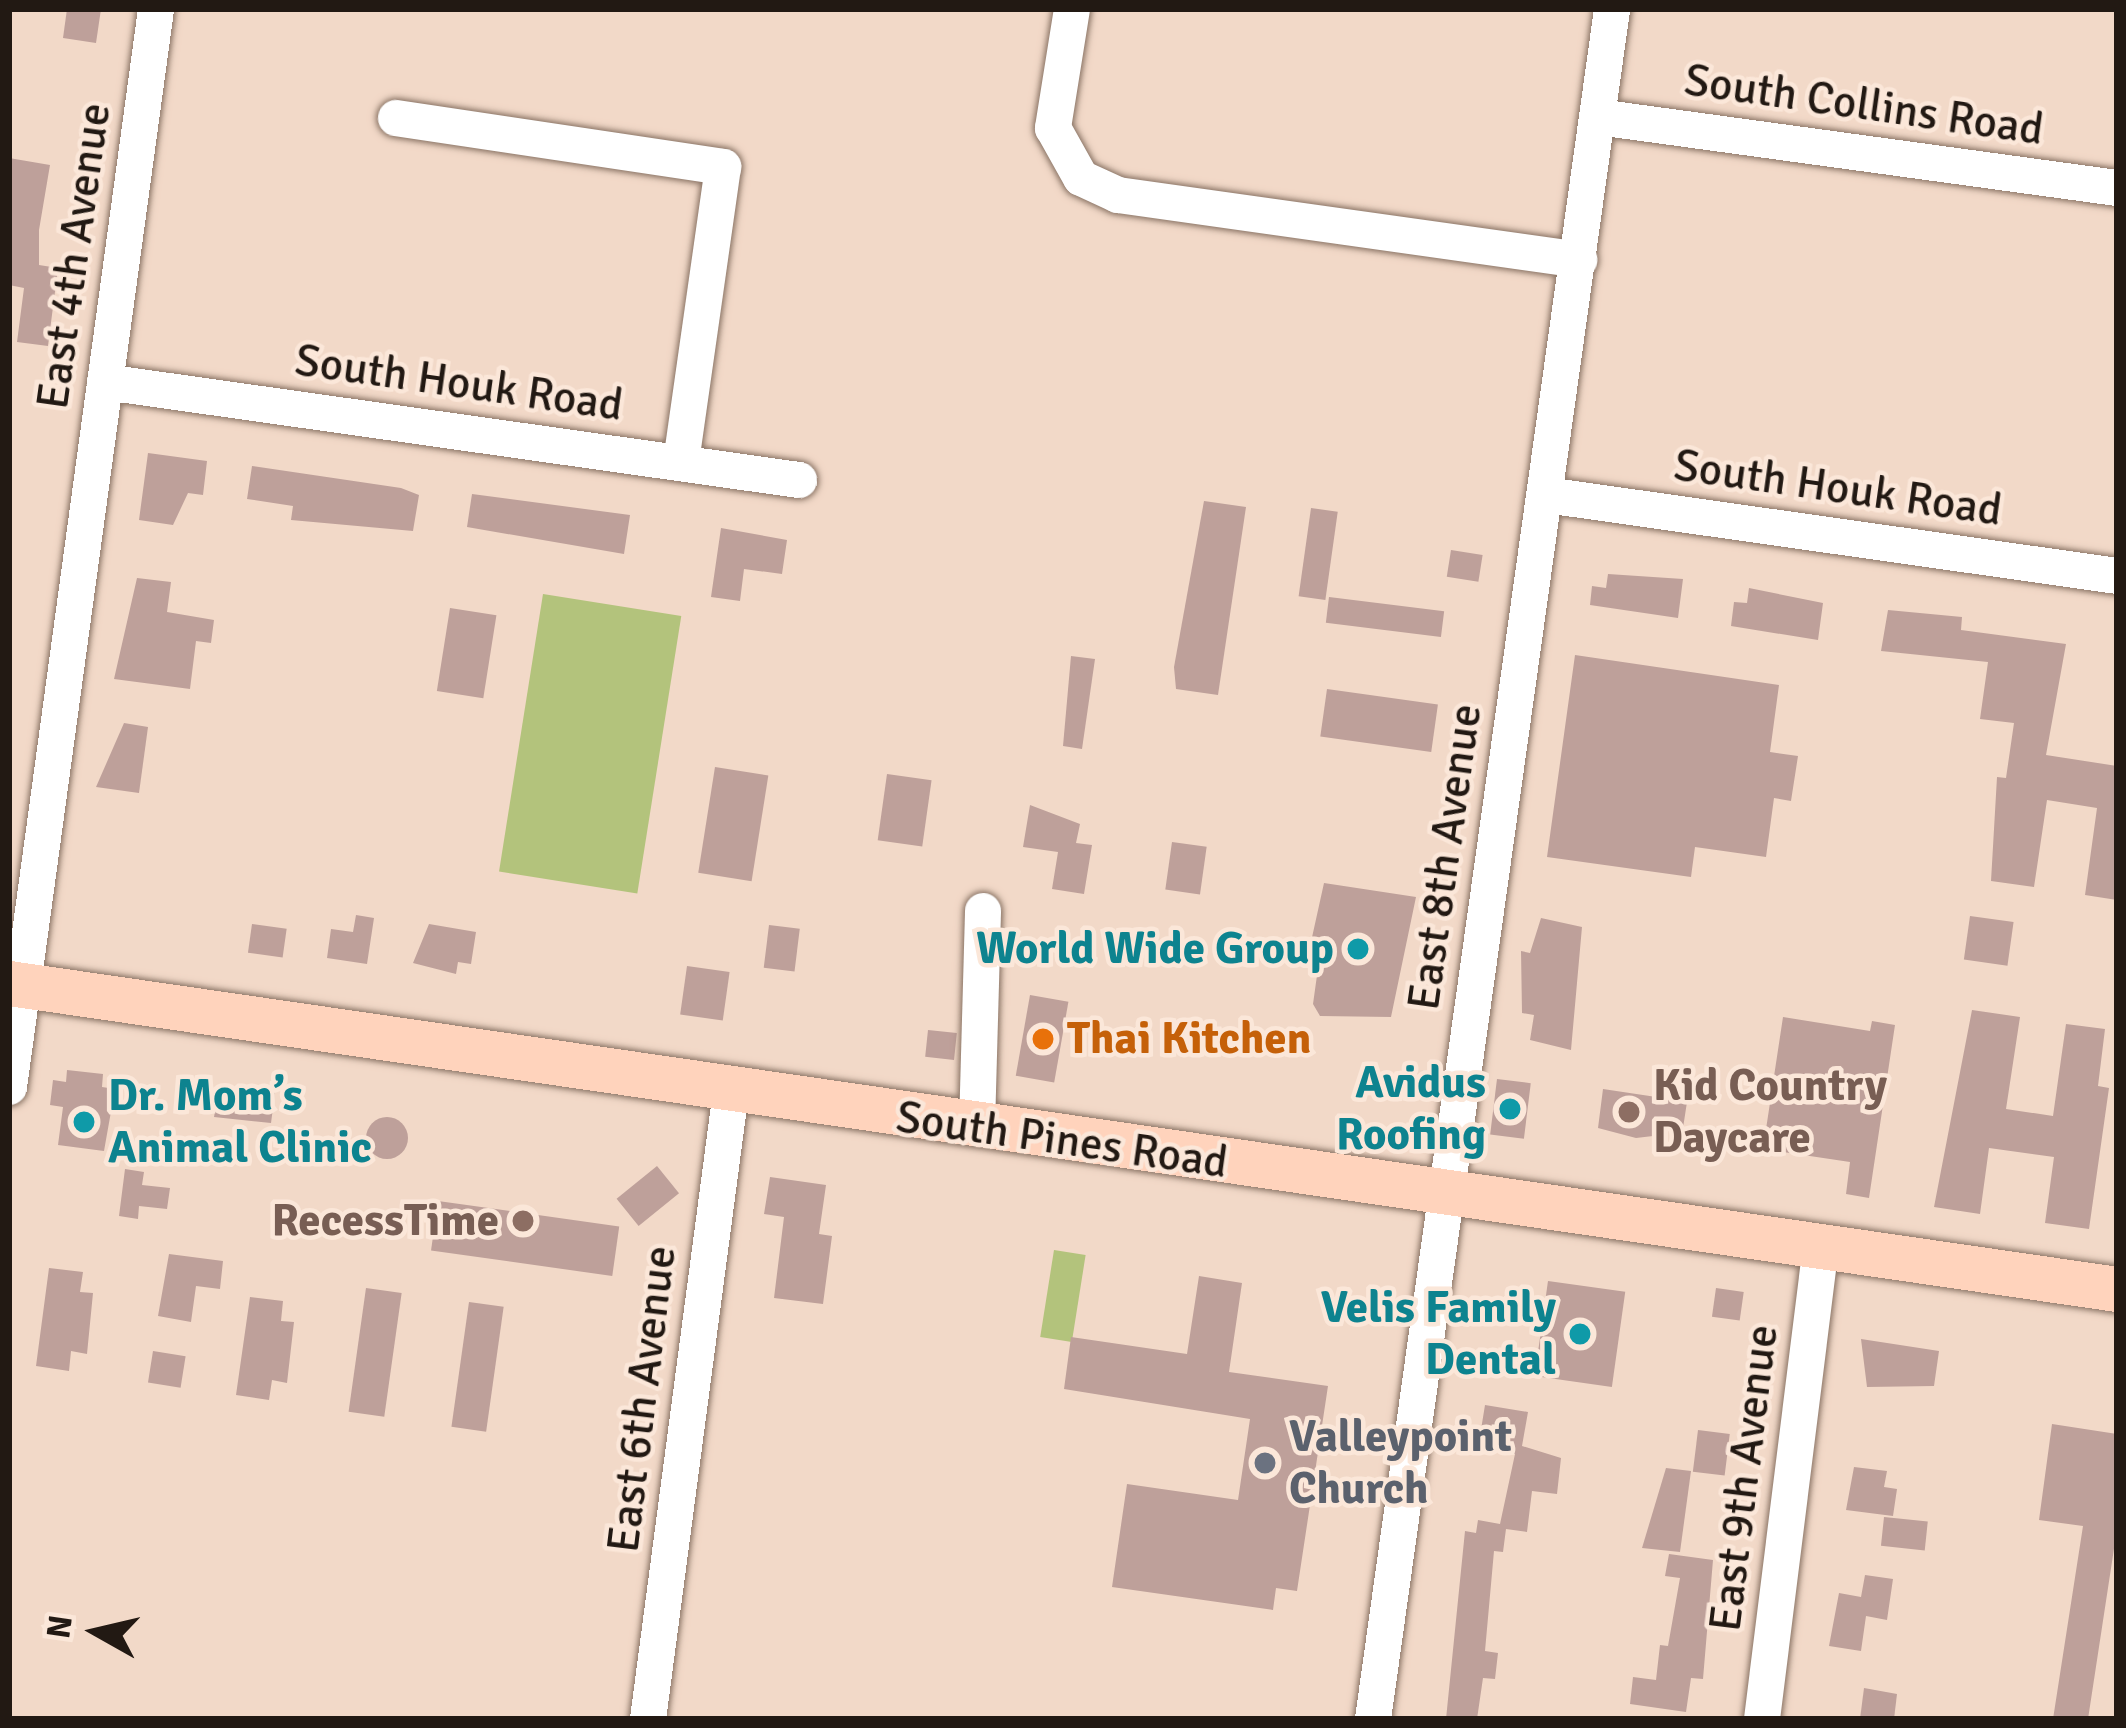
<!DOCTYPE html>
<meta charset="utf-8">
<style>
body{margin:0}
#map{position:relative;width:2126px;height:1728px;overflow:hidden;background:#f2d9c8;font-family:Signika,sans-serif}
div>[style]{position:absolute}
.green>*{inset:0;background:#b3c37c;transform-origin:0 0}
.building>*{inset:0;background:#bea09a;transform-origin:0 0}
.round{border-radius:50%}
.roads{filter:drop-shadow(0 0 3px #8a7465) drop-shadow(0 0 3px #8a7465)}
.minor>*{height:36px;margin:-18px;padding:0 18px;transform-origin:18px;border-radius:18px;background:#fff}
.major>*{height:45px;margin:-22.5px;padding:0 22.5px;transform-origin:22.5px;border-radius:22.5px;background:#ffd3bc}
.dots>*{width:33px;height:33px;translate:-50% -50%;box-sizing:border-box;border:6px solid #fbe7d9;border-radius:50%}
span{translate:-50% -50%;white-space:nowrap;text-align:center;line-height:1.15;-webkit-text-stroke:9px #fbe7d9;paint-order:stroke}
.street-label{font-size:45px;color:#221913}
.culture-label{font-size:45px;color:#0d838f;font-weight:700}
.right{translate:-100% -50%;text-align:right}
.left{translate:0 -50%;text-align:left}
.food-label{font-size:45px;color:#c56008;font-weight:700}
.education-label{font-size:45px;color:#785e54;font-weight:700}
.worship-label{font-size:45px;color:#5b616d;font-weight:700}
.frame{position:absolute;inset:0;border:12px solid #221913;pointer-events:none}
.north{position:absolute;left:36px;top:1572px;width:120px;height:120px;-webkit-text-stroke:9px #fbe7d9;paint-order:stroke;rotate:278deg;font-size:33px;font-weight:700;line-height:48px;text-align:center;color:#221913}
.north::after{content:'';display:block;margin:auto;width:42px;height:54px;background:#221913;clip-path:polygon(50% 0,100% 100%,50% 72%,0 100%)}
</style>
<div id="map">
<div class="green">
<div style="left:543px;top:594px;width:140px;height:281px;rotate:9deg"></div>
<div style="left:1054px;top:1250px;width:32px;height:88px;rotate:9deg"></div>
</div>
<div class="building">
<div style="clip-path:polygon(67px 9px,101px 9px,96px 43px,63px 38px)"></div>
<div style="clip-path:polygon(9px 158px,50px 165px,39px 230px,39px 265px,58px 268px,48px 346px,17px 342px,24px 288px,9px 285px)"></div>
<div style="clip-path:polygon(148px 453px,207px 461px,203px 495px,188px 493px,173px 525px,139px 520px)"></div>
<div style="clip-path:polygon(252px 466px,401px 488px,419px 495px,413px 531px,291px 520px,293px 506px,247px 499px)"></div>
<div style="clip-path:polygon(472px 494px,630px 515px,624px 554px,467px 527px)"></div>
<div style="clip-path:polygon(1204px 501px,1246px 507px,1218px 695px,1176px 689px,1174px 667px)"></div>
<div style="left:1311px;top:508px;width:27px;height:89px;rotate:8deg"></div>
<div style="clip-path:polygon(721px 528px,787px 540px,782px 574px,744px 569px,740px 601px,711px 597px)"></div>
<div style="left:1451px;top:550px;width:32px;height:27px;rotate:9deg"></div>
<div style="clip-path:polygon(1608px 574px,1683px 579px,1678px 618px,1590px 605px,1592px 586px,1606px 588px)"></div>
<div style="clip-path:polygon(137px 578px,171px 582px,167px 612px,214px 620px,211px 643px,196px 641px,190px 689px,114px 679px)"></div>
<div style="clip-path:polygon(1749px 588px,1823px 603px,1818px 640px,1731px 626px,1734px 602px,1747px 603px)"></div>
<div style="left:1329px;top:597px;width:116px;height:26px;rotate:7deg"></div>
<div style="left:450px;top:608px;width:47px;height:84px;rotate:9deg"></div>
<div style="clip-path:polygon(1888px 610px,1962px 617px,1961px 630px,2066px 644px,2046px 755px,2117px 766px,2117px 900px,2085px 895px,2097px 808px,2047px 800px,2034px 887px,1991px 881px,1997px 777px,2006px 778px,2014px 723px,1980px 719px,1988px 662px,1881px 651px)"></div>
<div style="clip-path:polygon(1575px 655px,1779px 685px,1770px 752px,1798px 756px,1791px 801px,1774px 798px,1766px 857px,1695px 847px,1691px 877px,1547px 857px)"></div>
<div style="clip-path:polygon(1071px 656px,1095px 659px,1082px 749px,1063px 746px)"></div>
<div style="left:1327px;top:689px;width:112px;height:48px;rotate:8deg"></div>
<div style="clip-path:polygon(124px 723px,148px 727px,139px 793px,96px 787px)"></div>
<div style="left:715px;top:767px;width:54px;height:107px;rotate:9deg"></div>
<div style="left:887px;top:774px;width:45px;height:67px;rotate:8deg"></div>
<div style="clip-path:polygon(1030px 805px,1080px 824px,1076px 843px,1092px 845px,1084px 894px,1052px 889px,1058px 852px,1023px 847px)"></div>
<div style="left:1172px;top:842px;width:35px;height:48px;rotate:8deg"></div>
<div style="clip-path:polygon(1324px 883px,1416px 897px,1391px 1017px,1320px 1016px,1313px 1004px,1319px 961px,1307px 960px)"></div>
<div style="clip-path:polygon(356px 915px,374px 918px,367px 964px,327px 958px,331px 929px,353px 932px)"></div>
<div style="left:1970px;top:916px;width:44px;height:44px;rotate:8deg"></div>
<div style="clip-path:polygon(1541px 918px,1582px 927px,1571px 1050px,1530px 1040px,1534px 1015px,1522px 1013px,1521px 951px,1530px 953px)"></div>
<div style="left:252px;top:924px;width:35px;height:29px;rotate:8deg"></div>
<div style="clip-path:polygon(429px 924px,476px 932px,471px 964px,458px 962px,456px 974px,413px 963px)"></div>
<div style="left:769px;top:925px;width:31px;height:43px;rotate:7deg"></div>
<div style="left:687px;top:966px;width:43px;height:49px;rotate:8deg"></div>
<div style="left:1030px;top:995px;width:39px;height:82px;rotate:10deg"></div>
<div style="clip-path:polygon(1972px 1010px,2020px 1017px,2006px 1109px,2053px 1116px,2066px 1024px,2105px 1029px,2098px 1086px,2109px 1088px,2089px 1229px,2045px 1223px,2054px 1157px,1989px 1148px,1980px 1214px,1934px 1207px)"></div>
<div style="clip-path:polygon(1783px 1017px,1870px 1031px,1872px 1021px,1895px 1025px,1869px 1198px,1846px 1194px,1850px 1162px,1763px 1149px)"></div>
<div style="left:928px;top:1030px;width:29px;height:27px;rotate:6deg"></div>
<div style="clip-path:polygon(67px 1070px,103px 1074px,102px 1087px,115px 1089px,104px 1151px,58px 1145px,63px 1107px,50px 1105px,53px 1080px,66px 1082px)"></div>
<div style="left:1497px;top:1079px;width:34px;height:56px;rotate:7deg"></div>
<div style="clip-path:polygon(1664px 1085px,1689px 1089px,1683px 1128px,1655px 1124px,1653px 1136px,1636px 1138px,1598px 1128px,1603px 1089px,1663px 1098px)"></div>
<div style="clip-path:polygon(240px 1088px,275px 1093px,271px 1123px,214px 1117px,218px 1094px,238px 1097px)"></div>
<div class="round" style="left:366px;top:1117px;width:42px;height:42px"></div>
<div style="left:657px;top:1166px;width:35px;height:52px;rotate:51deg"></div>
<div style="clip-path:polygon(125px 1169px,144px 1172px,142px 1185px,170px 1188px,167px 1209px,139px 1206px,138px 1219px,119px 1216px)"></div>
<div style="clip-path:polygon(770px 1177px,826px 1185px,819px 1234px,832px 1236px,823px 1304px,774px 1298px,784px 1217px,764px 1214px)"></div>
<div style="left:438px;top:1201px;width:183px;height:50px;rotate:8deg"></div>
<div style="clip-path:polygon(169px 1254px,223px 1261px,220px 1289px,196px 1286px,191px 1322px,158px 1316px)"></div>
<div style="clip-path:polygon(49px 1268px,83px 1272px,80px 1292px,93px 1293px,87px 1354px,71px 1351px,69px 1371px,36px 1366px)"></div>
<div style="clip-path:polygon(1199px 1276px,1242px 1283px,1229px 1372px,1328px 1386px,1297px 1591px,1276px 1588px,1273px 1610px,1112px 1587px,1127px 1484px,1238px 1500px,1250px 1419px,1064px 1389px,1071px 1337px,1187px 1354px)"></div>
<div style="left:1548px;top:1281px;width:78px;height:96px;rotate:8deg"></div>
<div style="left:366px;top:1288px;width:36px;height:125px;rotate:8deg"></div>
<div style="left:1716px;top:1288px;width:28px;height:29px;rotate:8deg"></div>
<div style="clip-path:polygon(250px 1297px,283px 1301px,281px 1321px,294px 1322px,287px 1383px,272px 1380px,269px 1400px,236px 1395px)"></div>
<div style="left:469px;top:1302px;width:35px;height:126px;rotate:8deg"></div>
<div style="clip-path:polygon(1861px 1339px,1939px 1351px,1934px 1386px,1867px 1387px)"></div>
<div style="left:153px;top:1351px;width:33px;height:32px;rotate:9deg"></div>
<div style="clip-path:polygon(1485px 1405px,1528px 1412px,1522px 1446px,1561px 1458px,1557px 1494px,1532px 1491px,1527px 1532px,1506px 1529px,1503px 1552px,1494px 1551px,1485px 1651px,1498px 1653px,1495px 1679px,1483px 1678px,1477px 1719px,1446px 1719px,1465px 1531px,1476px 1533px,1478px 1520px,1500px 1524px,1515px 1454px,1478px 1448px)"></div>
<div style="clip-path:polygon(2052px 1424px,2117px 1434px,2117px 1529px,2088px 1719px,2053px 1719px,2083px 1526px,2039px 1520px)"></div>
<div style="left:1698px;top:1430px;width:32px;height:42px;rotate:7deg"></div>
<div style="clip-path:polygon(1854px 1467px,1887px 1471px,1884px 1487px,1897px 1489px,1893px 1516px,1846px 1510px)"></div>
<div style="clip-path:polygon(1666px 1468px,1691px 1471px,1680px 1552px,1642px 1548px)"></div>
<div style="left:1884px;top:1517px;width:44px;height:29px;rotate:6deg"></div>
<div style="clip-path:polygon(1669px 1554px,1713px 1560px,1703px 1679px,1691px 1678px,1686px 1712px,1630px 1704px,1633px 1677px,1656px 1680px,1660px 1645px,1668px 1646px,1680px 1578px,1665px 1576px)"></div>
<div style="clip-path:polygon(1865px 1575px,1893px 1579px,1887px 1620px,1866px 1616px,1861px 1651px,1829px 1646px,1839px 1593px,1861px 1597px)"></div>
<div style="clip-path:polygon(1864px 1688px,1897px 1694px,1894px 1719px,1860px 1719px)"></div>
</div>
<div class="roads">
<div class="minor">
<div style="left:1072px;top:9px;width:121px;rotate:99.1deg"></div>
<div style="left:1053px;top:128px;width:57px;rotate:60.8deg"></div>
<div style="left:1081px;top:178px;width:41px;rotate:24.7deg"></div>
<div style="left:1118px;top:195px;width:466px;rotate:8deg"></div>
<div style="left:1598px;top:117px;width:524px;rotate:7.79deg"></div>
<div style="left:396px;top:118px;width:331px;rotate:8.5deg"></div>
<div style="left:723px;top:167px;width:299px;rotate:98.1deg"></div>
<div style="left:105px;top:382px;width:701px;rotate:8.04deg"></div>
<div style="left:1546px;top:495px;width:577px;rotate:8.07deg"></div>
<div style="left:9px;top:1087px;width:1088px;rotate:-82.23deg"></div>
<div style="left:977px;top:1127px;width:216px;rotate:-88.4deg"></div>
<div style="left:648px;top:1719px;width:633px;rotate:-82.47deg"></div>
<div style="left:1373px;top:1719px;width:1727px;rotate:-82.04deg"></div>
<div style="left:1762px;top:1719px;width:475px;rotate:-82.9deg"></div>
</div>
<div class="major">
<div style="left:9px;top:983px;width:2130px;rotate:8.26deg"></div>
</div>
</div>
<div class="dots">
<div style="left:1358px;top:949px;background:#0f9aa8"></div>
<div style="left:1043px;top:1039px;background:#e8710a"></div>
<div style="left:1510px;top:1109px;background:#0f9aa8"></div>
<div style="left:1629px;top:1112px;background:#8d6e63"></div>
<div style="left:84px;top:1122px;background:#0f9aa8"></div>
<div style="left:523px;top:1221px;background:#8d6e63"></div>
<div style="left:1580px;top:1334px;background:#0f9aa8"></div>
<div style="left:1265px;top:1463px;background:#6b7280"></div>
</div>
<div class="street-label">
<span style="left:1864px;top:105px;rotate:8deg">South Collins Road</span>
<span style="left:74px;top:256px;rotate:-82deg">East 4th Avenue</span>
<span style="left:459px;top:383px;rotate:8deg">South Houk Road</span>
<span style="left:1838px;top:488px;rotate:8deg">South Houk Road</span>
<span style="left:1445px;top:857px;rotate:-82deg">East 8th Avenue</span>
<span style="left:1062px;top:1140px;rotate:8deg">South Pines Road</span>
<span style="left:642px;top:1399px;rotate:-83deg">East 6th Avenue</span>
<span style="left:1744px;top:1478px;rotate:-83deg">East 9th Avenue</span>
</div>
<div class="culture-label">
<span class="right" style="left:1334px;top:949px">World Wide Group</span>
<span class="right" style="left:1486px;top:1109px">Avidus<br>Roofing</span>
<span class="left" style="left:108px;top:1122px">Dr. Mom’s<br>Animal Clinic</span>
<span class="right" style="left:1556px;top:1334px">Velis Family<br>Dental</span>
</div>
<div class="food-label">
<span class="left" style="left:1067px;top:1039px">Thai Kitchen</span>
</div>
<div class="education-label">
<span class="left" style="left:1653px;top:1112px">Kid Country<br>Daycare</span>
<span class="right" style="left:499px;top:1221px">RecessTime</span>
</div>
<div class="worship-label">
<span class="left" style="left:1289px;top:1463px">Valleypoint<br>Church</span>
</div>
<div class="frame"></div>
<div class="north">N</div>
</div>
